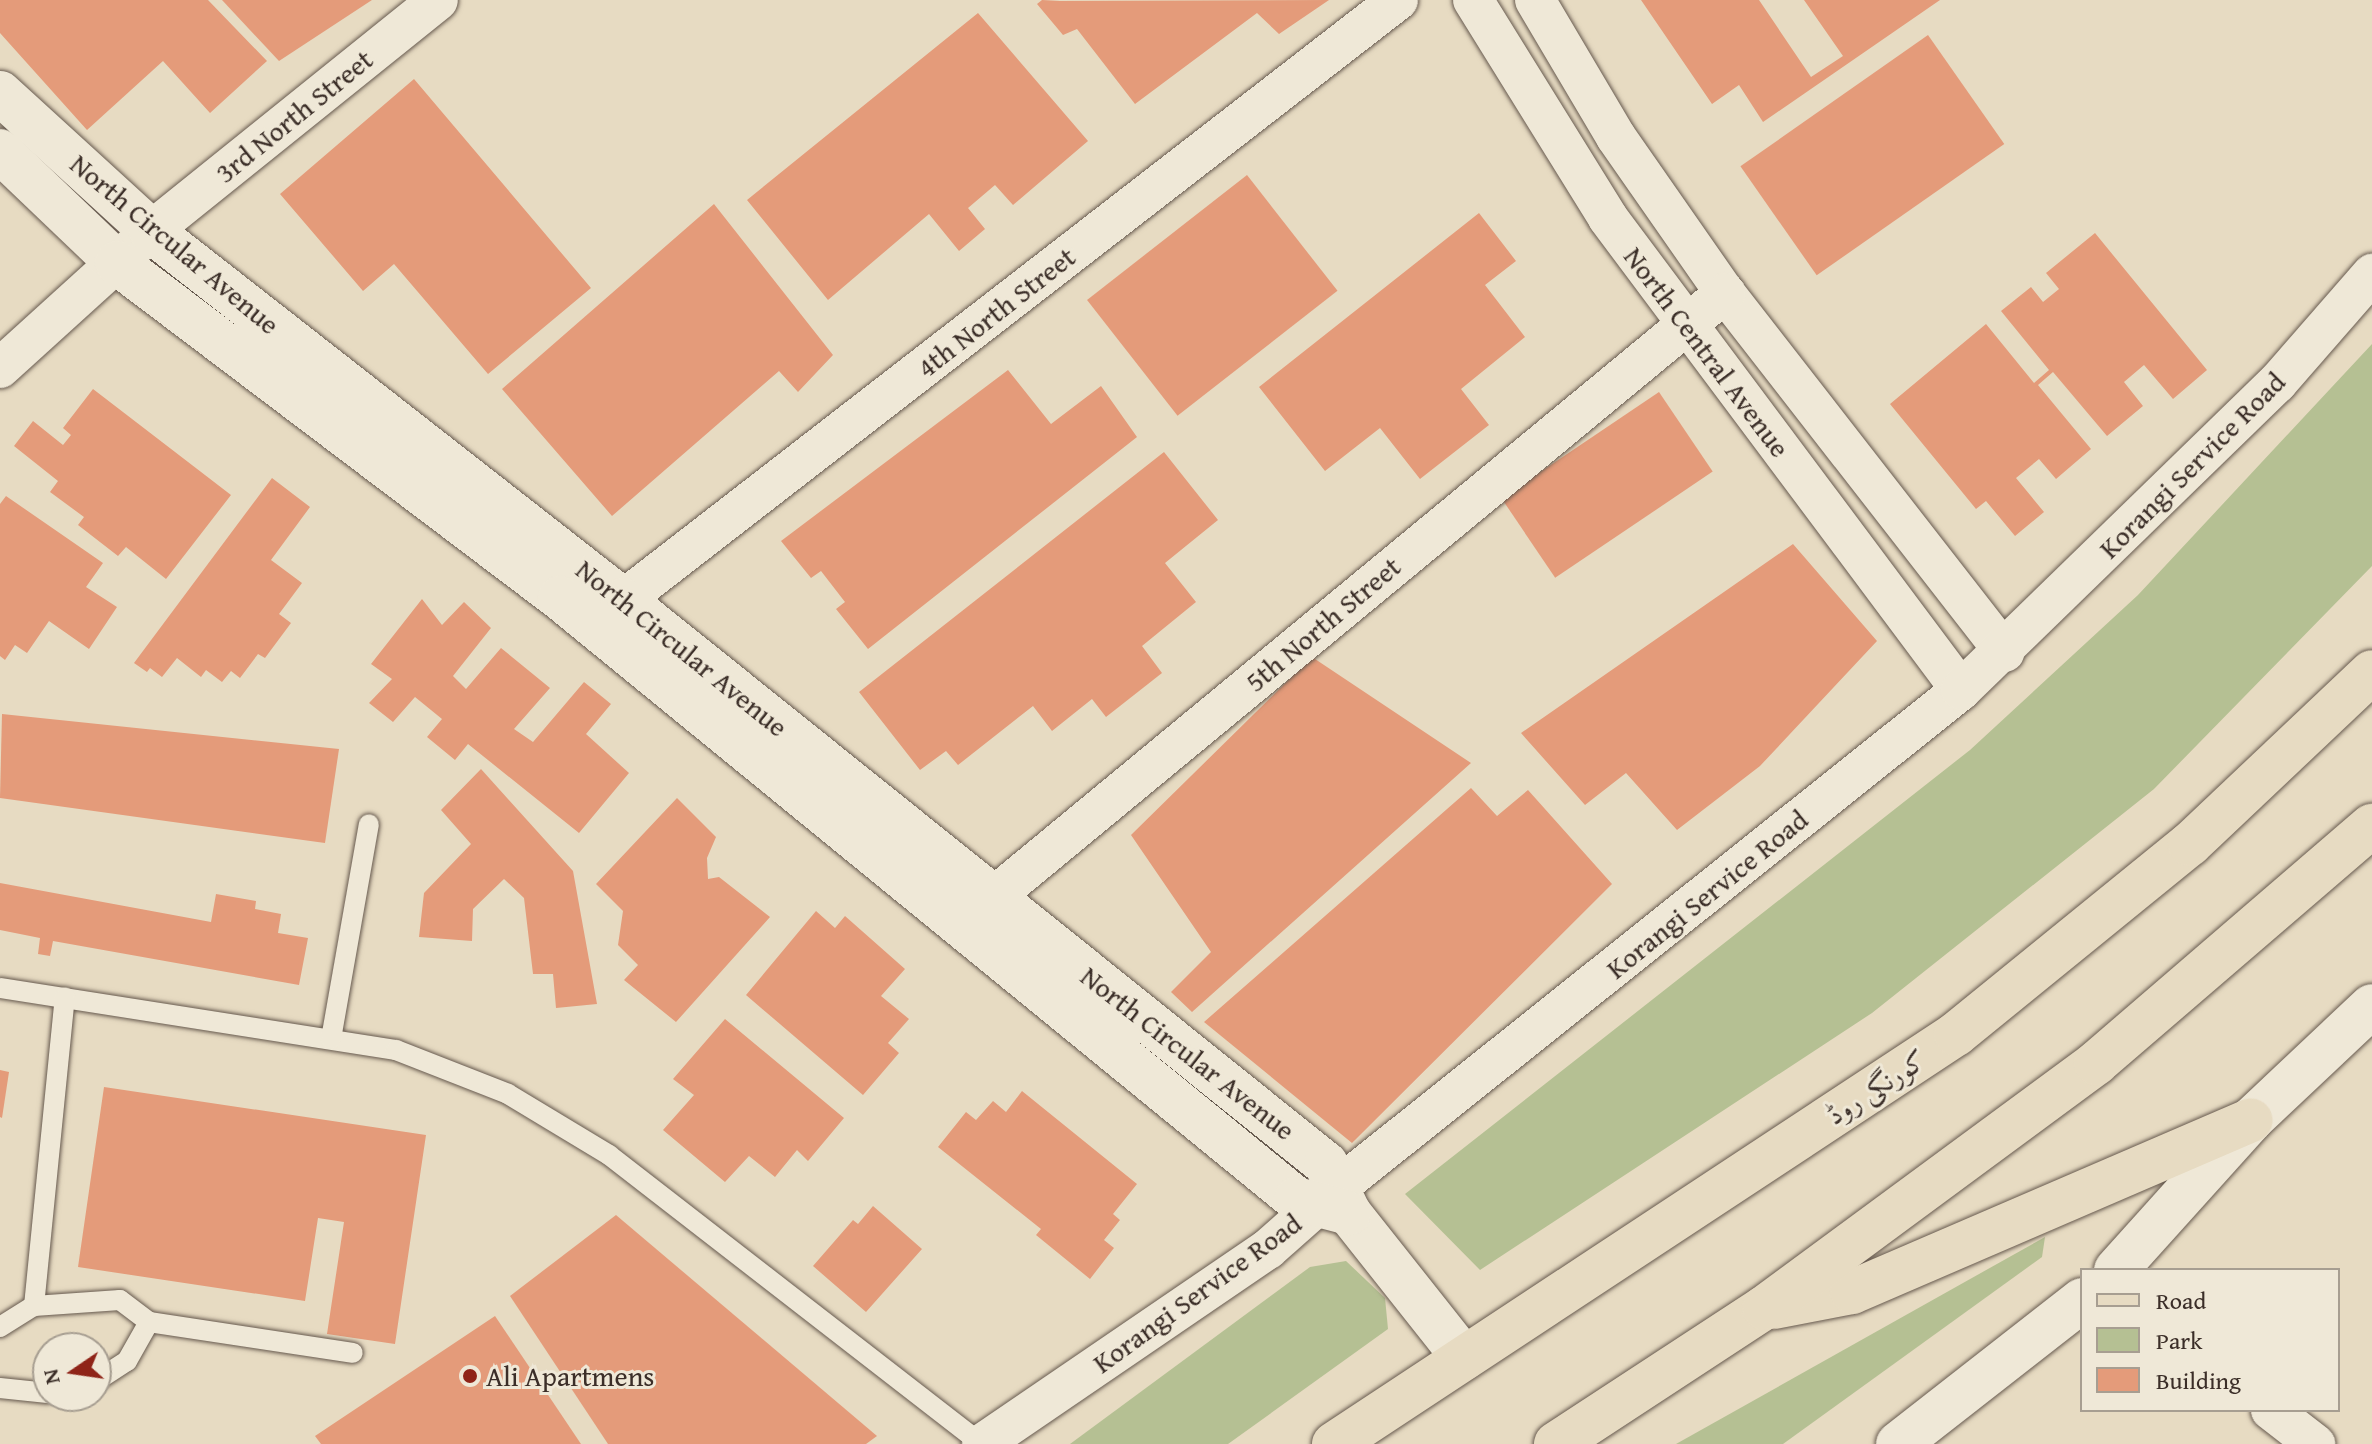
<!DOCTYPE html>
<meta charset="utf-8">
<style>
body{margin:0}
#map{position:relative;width:2372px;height:1444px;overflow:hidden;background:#e7dbc2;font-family:"Gentium Book Plus",Amiri,serif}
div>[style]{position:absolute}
.green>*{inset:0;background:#b5c093}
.building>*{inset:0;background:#e49b7a;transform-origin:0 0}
.roads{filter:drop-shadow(0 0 2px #66594e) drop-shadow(0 0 2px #66594e)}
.lane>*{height:20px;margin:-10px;padding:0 10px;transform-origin:10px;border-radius:10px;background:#efe8d7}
.street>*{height:40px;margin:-20px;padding:0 20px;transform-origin:20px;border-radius:20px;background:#efe8d7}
.secondary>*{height:44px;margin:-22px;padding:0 22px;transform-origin:22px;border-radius:22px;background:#efe8d7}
.primary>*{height:44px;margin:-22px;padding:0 22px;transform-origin:22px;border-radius:22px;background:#e7dbc2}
.dots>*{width:22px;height:22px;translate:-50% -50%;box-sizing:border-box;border:4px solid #efe8d7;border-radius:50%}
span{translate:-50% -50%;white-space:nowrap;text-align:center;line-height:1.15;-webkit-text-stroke:6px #efe8d7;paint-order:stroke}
.street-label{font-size:28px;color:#3b2e28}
.poi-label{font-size:28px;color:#3b2e28}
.left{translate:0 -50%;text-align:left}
.legend{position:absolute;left:2080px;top:1268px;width:260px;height:144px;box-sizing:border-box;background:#efe8d7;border:2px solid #a79e91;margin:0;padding:10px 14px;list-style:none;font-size:24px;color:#3b2e28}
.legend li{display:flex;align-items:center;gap:16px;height:40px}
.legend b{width:40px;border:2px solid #a79e91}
.north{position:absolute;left:32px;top:1332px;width:80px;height:80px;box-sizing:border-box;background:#efe8d7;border:2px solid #a79e91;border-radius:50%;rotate:257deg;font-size:22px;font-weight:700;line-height:32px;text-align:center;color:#3b2e28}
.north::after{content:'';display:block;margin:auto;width:28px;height:36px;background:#8f2418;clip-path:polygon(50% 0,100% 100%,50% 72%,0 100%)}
</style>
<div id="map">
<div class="green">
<div style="clip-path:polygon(2372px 344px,2372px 566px,2154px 789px,1872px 1013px,1480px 1270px,1405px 1194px,1970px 750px,2138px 595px)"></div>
<div style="clip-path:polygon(2045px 1237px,2042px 1257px,1783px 1444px,1676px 1444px)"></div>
<div style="clip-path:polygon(1346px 1261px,1385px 1298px,1388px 1329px,1228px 1444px,1070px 1444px,1310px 1267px)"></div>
</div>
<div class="building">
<div style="clip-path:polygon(0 0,208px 0,267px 61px,210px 113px,163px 61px,87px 130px,0 33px)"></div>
<div style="clip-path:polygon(222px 0,372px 0,279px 61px)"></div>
<div style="clip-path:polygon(1042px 0,1060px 1px,1329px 0,1279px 34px,1257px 13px,1135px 104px,1077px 29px,1063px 35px,1037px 4px)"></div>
<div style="clip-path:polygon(1641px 0,1759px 0,1811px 77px,1843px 56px,1804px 0,1940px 0,1763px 122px,1739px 85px,1712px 104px)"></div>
<div style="clip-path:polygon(978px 13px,1088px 141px,1013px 205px,995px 185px,968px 208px,985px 229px,959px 251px,929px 214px,828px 300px,747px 200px)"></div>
<div style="left:1928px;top:35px;width:133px;height:229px;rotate:55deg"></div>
<div style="clip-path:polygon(414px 79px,591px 288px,488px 374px,394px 264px,363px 291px,280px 194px)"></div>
<div style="left:1247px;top:175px;width:147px;height:203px;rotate:52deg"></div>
<div style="clip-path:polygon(714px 204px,833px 355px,798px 392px,779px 371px,612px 516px,502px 389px)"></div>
<div style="clip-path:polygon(1479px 213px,1516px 261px,1485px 285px,1525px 337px,1461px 389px,1489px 425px,1420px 479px,1380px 428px,1325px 471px,1259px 387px)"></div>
<div style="clip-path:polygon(2095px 233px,2207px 370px,2173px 399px,2144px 365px,2124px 382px,2143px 406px,2107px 436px,2053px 372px,2038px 385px,2091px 449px,2056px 479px,2039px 459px,2016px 478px,2044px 512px,2015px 536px,1986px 501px,1976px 509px,1890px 404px,1986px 324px,2034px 383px,2049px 370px,2001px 311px,2031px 287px,2043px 302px,2059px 289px,2046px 273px)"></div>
<div style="clip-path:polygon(1008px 370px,1051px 424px,1101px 386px,1137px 437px,868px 649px,836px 609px,845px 602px,821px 571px,811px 578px,781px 541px)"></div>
<div style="clip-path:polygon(93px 389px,231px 495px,166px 579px,126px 547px,118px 556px,78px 525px,84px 517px,50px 492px,58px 481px,14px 446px,33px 421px,63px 445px,71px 435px,63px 428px)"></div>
<div style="left:1659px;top:392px;width:96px;height:190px;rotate:56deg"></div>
<div style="clip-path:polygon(1164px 452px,1218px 520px,1165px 563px,1196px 602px,1142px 646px,1162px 673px,1106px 717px,1092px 699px,1052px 731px,1033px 706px,958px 765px,946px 751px,920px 770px,859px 692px)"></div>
<div style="clip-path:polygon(272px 478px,310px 507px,271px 560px,302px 583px,279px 614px,291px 623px,265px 658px,258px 654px,240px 678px,231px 671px,222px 682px,206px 670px,201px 677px,177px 658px,162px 677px,150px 668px,147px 672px,134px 663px)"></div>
<div style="clip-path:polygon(6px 496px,103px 563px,86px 587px,117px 607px,89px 649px,49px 621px,27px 653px,15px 645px,5px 660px,0 656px,0 504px)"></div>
<div style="clip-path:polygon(1793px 544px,1877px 641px,1760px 766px,1677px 830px,1626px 773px,1585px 805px,1521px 733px)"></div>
<div style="clip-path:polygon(422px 599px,442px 625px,464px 602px,491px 628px,453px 676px,466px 689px,501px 648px,550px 688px,514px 729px,533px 742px,584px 682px,611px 704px,586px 734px,629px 773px,579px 833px,468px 744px,455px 760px,427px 737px,442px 719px,415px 697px,393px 722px,369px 703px,392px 679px,371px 664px)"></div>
<div style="clip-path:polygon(1312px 657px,1471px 763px,1192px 1012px,1171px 992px,1211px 952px,1131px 835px)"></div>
<div style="clip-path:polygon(2px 714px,339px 749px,325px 843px,0 798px)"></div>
<div style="clip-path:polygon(481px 769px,573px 871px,597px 1004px,556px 1008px,553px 974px,533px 974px,524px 898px,504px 879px,473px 909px,472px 941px,419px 937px,424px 893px,471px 844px,441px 810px)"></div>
<div style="clip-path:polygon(1471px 788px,1497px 816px,1528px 790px,1612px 884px,1352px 1143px,1204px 1022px)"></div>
<div style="clip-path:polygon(677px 798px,716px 837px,707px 858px,708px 879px,719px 877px,770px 917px,676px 1022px,624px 980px,638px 965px,618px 945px,623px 911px,596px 884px)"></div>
<div style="clip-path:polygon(0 883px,211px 922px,216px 894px,256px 901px,255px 909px,281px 914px,278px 933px,308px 938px,299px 985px,53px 941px,50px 956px,38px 954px,40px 938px,0 930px)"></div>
<div style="clip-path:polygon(816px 911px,835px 928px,845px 916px,905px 969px,881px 996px,909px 1019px,888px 1043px,899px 1053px,863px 1095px,746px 995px)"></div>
<div style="clip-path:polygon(725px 1019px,844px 1118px,808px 1161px,797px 1150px,775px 1177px,749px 1156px,725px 1182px,663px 1130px,694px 1095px,673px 1079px)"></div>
<div style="clip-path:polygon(0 1070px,9px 1072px,2px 1118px,0 1117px)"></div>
<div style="clip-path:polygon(104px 1087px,426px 1135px,395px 1344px,327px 1334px,344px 1222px,318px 1218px,305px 1301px,78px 1267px)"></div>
<div style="clip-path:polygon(1022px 1091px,1137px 1184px,1113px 1214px,1120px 1220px,1104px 1240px,1114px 1248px,1090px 1279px,1036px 1235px,1041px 1229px,938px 1147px,966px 1112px,976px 1120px,993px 1101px,1006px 1112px)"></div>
<div style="clip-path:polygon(873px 1206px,922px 1249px,866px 1312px,813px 1266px,853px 1220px,858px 1224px)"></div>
<div style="clip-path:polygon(616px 1215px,877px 1436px,866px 1444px,608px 1444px,510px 1296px)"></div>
<div style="clip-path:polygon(495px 1316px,581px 1444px,321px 1444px,315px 1436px)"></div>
</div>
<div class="roads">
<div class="lane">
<div style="left:0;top:988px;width:401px;rotate:8.9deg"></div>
<div style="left:396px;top:1050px;width:120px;rotate:21.4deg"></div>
<div style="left:508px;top:1094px;width:118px;rotate:31.1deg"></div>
<div style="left:609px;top:1155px;width:472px;rotate:37.8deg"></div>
<div style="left:331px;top:1039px;width:218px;rotate:-80deg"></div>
<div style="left:34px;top:1306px;width:310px;rotate:-84.3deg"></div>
<div style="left:0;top:1327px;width:40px;rotate:-32deg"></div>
<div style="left:34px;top:1306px;width:86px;rotate:-4deg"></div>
<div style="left:120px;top:1300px;width:36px;rotate:37deg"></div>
<div style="left:149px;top:1322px;width:206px;rotate:8.6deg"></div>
<div style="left:96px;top:1381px;width:37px;rotate:-33deg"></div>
<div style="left:127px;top:1361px;width:45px;rotate:-60.6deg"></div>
<div style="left:0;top:1388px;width:48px;rotate:5.9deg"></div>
</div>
<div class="street">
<div style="left:1473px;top:0;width:256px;rotate:58.2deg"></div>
<div style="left:1608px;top:218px;width:589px;rotate:53.21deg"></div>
<div style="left:1535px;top:0;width:159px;rotate:59.4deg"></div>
<div style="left:1616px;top:137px;width:190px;rotate:55.1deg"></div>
<div style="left:1725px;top:293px;width:455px;rotate:52.1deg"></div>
<div style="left:0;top:368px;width:204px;rotate:-42.2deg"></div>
<div style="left:151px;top:231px;width:368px;rotate:-38.8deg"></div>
<div style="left:603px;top:622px;width:30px;rotate:-48deg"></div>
<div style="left:623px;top:600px;width:980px;rotate:-37.75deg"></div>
<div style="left:968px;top:918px;width:982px;rotate:-39.54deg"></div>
<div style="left:2271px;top:1410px;width:56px;rotate:37.7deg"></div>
<div style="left:982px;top:1444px;width:346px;rotate:-34.3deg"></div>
<div style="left:1268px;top:1249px;width:92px;rotate:-41.5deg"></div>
<div style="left:1337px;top:1188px;width:798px;rotate:-38.59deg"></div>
<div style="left:1961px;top:690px;width:441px;rotate:-44.2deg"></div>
<div style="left:2277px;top:383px;width:145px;rotate:-48.9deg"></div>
</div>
<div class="secondary">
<div style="left:0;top:93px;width:205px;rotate:42.4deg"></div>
<div style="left:151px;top:231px;width:599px;rotate:38.02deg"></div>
<div style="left:623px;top:600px;width:901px;rotate:38.74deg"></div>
<div style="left:1326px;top:1164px;width:54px;rotate:64.9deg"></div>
<div style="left:1349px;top:1213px;width:185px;rotate:51.6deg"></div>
<div style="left:0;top:151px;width:162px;rotate:43.7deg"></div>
<div style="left:117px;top:263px;width:555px;rotate:37.1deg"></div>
<div style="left:560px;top:598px;width:950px;rotate:39.23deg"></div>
<div style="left:1296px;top:1199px;width:55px;rotate:14.8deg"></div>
<div style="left:2116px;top:1270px;width:202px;rotate:-48deg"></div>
<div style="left:2251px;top:1120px;width:166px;rotate:-43.3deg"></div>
<div style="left:1898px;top:1444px;width:234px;rotate:-38deg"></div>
</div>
<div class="primary">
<div style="left:1774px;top:1307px;width:79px;rotate:-10.9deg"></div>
<div style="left:1852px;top:1292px;width:434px;rotate:-23.3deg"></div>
<div style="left:1334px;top:1444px;width:745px;rotate:-33.39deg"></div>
<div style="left:1956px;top:1034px;width:301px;rotate:-39.1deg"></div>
<div style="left:2190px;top:844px;width:250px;rotate:-43.4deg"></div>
<div style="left:1556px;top:1444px;width:249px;rotate:-33.2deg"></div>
<div style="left:1764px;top:1308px;width:413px;rotate:-36.4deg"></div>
<div style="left:2096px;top:1063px;width:364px;rotate:-40.7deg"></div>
</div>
</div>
<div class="dots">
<div style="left:470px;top:1376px;background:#8f2418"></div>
</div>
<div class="street-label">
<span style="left:294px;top:116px;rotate:-39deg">3rd North Street</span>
<span style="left:175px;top:244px;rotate:40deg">North Circular Avenue</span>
<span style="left:996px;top:312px;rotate:-38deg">4th North Street</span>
<span style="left:1707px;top:352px;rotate:53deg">North Central Avenue</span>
<span style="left:2192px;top:465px;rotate:-45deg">Korangi Service Road</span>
<span style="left:1323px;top:624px;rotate:-40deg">5th North Street</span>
<span style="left:682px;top:648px;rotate:39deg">North Circular Avenue</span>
<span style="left:1707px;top:894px;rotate:-39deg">Korangi Service Road</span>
<span style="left:1188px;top:1053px;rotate:38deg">North Circular Avenue</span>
<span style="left:1876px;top:1087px;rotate:-33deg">کورنگی روڈ</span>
<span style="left:1197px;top:1293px;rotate:-36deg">Korangi Service Road</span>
</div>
<div class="poi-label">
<span class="left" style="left:486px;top:1376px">Ali Apartmens</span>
</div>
<ul class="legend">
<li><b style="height:10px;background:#e7dbc2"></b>Road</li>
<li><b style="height:22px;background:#b5c093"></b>Park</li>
<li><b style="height:22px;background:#e49b7a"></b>Building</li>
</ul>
<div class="north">N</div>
</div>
